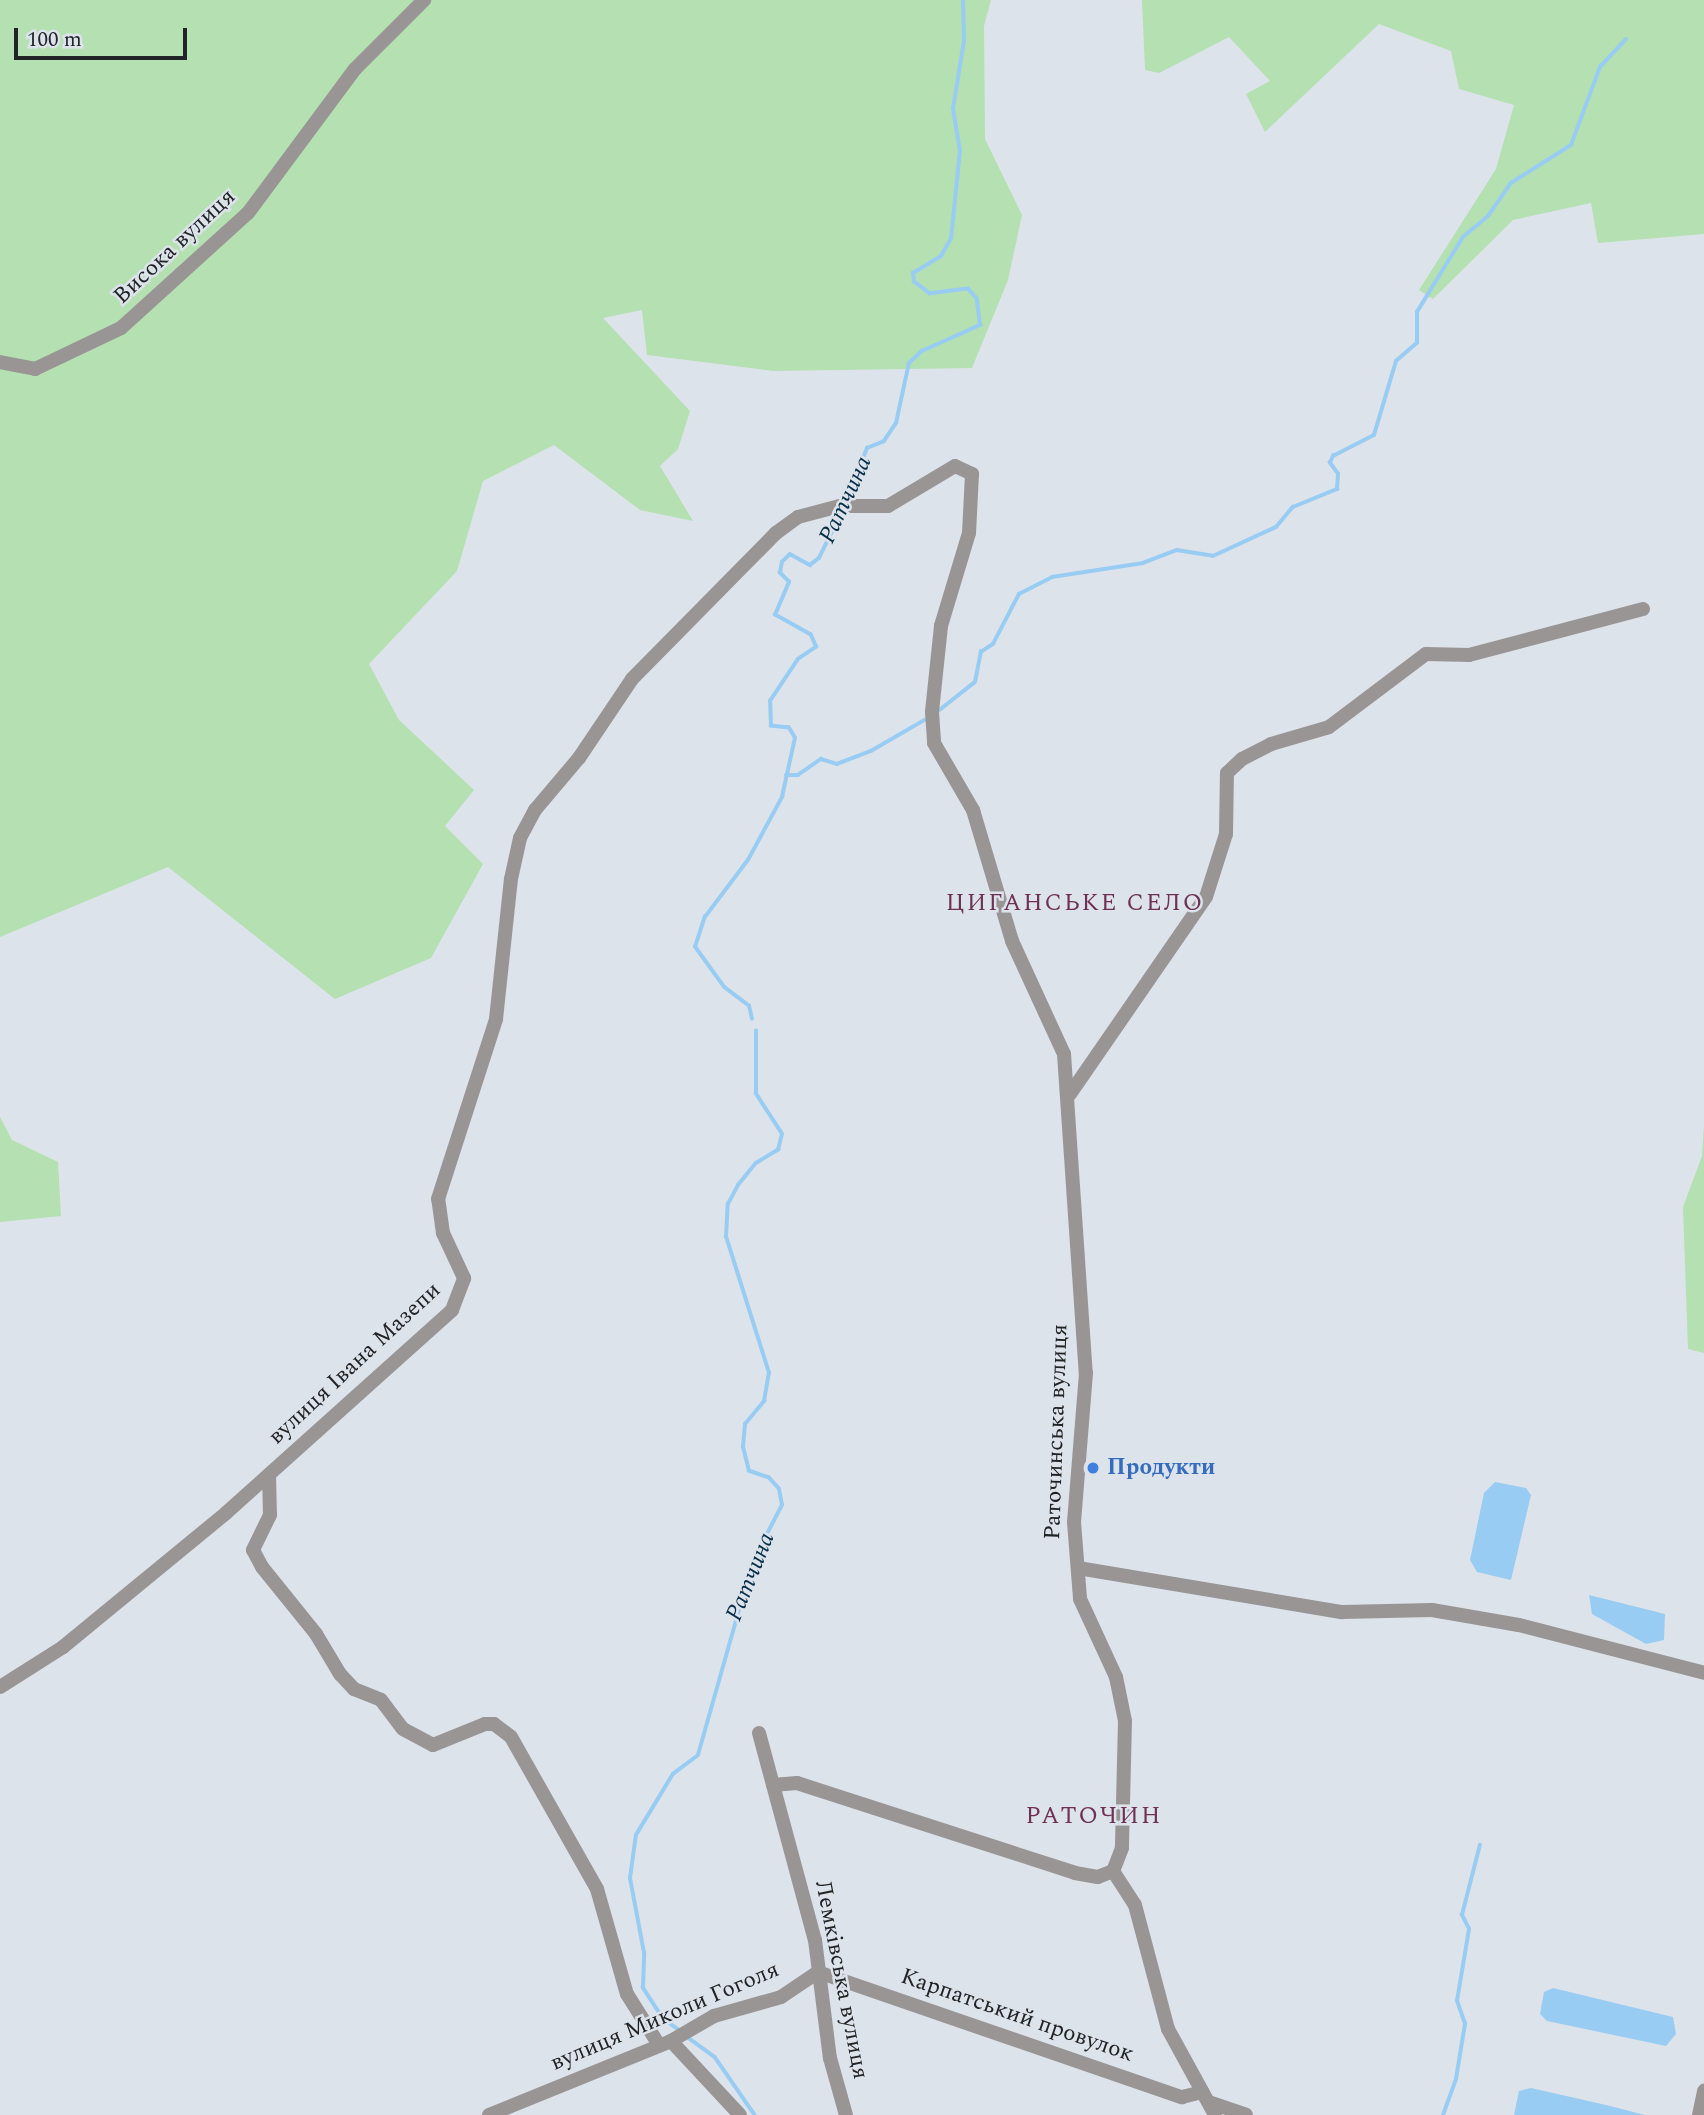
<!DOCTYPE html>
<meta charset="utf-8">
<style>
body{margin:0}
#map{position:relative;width:1704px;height:2115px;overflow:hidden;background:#dde3ea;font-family:Spectral,serif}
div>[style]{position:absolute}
.green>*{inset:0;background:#b4e0b2}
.water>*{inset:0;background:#99ccf3}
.stream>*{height:3.5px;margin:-1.75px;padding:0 1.75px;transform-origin:1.75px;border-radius:1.75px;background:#99ccf3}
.minor>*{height:14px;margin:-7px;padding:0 7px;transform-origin:7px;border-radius:7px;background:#999595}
.dots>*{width:19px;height:19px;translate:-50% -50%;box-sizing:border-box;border:4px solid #dde3ea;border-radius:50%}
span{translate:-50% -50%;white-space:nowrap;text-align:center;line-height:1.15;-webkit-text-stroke:5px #dde3ea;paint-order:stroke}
.street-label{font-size:23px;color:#212326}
.shop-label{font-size:23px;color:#366cbe;font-weight:700}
.left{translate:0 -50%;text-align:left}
.water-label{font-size:24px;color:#052e48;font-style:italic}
.neighbourhood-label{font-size:24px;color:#6e3054;letter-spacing:2px}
.scale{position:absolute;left:14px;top:28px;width:173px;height:32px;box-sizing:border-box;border:4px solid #212326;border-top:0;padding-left:9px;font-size:21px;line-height:24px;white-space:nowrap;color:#212326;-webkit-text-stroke:5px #dde3ea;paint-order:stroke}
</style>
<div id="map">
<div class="green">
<div style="clip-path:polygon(0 0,991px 0,984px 26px,985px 139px,1022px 215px,1008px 280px,972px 368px,773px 371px,647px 355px,642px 310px,603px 318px,690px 411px,678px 449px,660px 466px,693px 521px,640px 510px,554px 445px,483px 481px,457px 571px,369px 664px,399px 720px,474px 790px,445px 826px,483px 864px,431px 958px,335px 999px,168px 867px,0 937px)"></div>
<div style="clip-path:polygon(1142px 0,1704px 0,1704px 234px,1598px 243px,1591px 203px,1513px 220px,1433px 299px,1419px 290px,1496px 169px,1514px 105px,1459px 89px,1451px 51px,1379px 24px,1265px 132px,1246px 94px,1270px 81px,1229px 37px,1159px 73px,1145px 70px)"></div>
<div style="clip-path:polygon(0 1117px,12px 1140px,58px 1162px,61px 1216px,0 1222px)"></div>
<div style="clip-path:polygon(1704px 1125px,1704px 1353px,1688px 1349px,1683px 1207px,1702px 1156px)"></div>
</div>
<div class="water">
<div style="clip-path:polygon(1495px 1482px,1526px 1488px,1531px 1495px,1511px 1580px,1477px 1572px,1470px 1560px,1484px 1493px)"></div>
<div style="clip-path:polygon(1589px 1595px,1665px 1614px,1664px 1640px,1646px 1644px,1592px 1614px)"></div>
<div style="clip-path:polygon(1553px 1988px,1673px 2017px,1676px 2034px,1666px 2046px,1547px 2021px,1540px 2014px,1544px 1992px)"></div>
<div style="clip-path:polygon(1531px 2088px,1606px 2105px,1645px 2115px,1514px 2115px,1519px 2091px)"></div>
</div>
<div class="stream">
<div style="left:846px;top:502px;width:58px;rotate:-68.7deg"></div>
<div style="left:867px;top:448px;width:18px;rotate:-22deg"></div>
<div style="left:884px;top:441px;width:22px;rotate:-56deg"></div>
<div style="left:896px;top:423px;width:61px;rotate:-77.8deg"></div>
<div style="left:909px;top:363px;width:18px;rotate:-43deg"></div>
<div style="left:922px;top:351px;width:64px;rotate:-24.1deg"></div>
<div style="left:980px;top:325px;width:26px;rotate:-97deg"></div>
<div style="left:977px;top:299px;width:13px;rotate:-132deg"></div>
<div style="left:968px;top:289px;width:38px;rotate:173deg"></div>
<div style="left:930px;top:294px;width:20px;rotate:-143deg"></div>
<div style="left:914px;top:282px;width:9px;rotate:-96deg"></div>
<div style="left:913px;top:273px;width:33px;rotate:-31deg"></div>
<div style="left:941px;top:256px;width:20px;rotate:-60deg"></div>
<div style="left:951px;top:239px;width:88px;rotate:-84.2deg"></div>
<div style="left:960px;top:151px;width:43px;rotate:-99.5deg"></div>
<div style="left:953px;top:109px;width:69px;rotate:-80.8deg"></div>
<div style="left:964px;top:41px;width:41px;rotate:-91.4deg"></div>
<div style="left:937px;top:712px;width:48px;rotate:-38.3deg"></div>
<div style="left:975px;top:682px;width:31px;rotate:-79deg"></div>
<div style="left:981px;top:652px;width:14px;rotate:-34deg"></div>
<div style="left:993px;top:644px;width:56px;rotate:-62.5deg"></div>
<div style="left:1019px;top:594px;width:37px;rotate:-27deg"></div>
<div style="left:1052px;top:577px;width:92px;rotate:-8.7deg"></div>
<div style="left:1143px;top:563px;width:36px;rotate:-21deg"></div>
<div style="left:1177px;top:550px;width:36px;rotate:9deg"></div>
<div style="left:1213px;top:556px;width:69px;rotate:-24.7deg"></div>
<div style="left:1276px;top:527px;width:26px;rotate:-50deg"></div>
<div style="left:1293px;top:507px;width:48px;rotate:-22.2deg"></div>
<div style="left:1337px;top:489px;width:15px;rotate:-86deg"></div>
<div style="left:1338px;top:474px;width:14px;rotate:-126deg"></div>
<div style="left:1330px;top:463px;width:8px;rotate:-67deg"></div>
<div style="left:1333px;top:456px;width:46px;rotate:-27.1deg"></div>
<div style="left:1374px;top:435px;width:77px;rotate:-73.4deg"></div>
<div style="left:1396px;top:361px;width:28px;rotate:-41deg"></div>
<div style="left:1417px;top:343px;width:31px;rotate:-90deg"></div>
<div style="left:1417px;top:312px;width:88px;rotate:-58.5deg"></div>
<div style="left:1463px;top:237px;width:33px;rotate:-40deg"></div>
<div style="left:1488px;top:216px;width:40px;rotate:-55.1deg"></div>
<div style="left:1511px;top:183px;width:71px;rotate:-32.3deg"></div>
<div style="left:1571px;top:145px;width:83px;rotate:-69.6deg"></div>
<div style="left:1600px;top:67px;width:38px;rotate:-47deg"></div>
<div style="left:786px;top:775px;width:12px"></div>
<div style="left:798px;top:775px;width:28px;rotate:-35deg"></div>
<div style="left:821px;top:759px;width:17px;rotate:17deg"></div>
<div style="left:837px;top:764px;width:36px;rotate:-21deg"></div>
<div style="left:871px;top:751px;width:66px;rotate:-30.1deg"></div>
<div style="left:752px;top:1019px;width:13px;rotate:-103deg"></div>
<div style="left:749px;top:1006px;width:31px;rotate:-143deg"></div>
<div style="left:724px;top:987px;width:49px;rotate:-125.9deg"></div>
<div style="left:695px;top:947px;width:32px;rotate:-72deg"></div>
<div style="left:705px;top:917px;width:71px;rotate:-53deg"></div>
<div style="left:748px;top:860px;width:72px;rotate:-61.6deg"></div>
<div style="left:782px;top:797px;width:60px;rotate:-77.6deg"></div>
<div style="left:795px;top:738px;width:12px;rotate:-121deg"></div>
<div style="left:789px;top:728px;width:18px;rotate:-174deg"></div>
<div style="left:771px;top:726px;width:25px;rotate:-92deg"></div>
<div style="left:770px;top:701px;width:50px;rotate:-56.3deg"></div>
<div style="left:798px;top:659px;width:22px;rotate:-34deg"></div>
<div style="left:816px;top:647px;width:13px;rotate:-113deg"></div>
<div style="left:811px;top:635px;width:41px;rotate:-150.9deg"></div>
<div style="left:775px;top:615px;width:36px;rotate:-67deg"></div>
<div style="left:789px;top:582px;width:13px;rotate:-135deg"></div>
<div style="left:780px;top:573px;width:11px;rotate:-80deg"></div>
<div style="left:782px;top:562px;width:11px;rotate:-45deg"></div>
<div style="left:790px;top:554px;width:23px;rotate:29deg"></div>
<div style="left:810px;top:565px;width:11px;rotate:-38deg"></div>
<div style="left:819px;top:558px;width:55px;rotate:-63.9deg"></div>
<div style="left:680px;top:2031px;width:21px;rotate:-145deg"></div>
<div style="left:663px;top:2019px;width:37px;rotate:-123deg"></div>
<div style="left:643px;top:1988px;width:35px;rotate:-88deg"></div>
<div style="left:644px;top:1953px;width:76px;rotate:-100.6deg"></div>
<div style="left:630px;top:1878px;width:43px;rotate:-82.1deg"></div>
<div style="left:636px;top:1835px;width:71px;rotate:-58.8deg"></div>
<div style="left:673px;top:1774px;width:31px;rotate:-37deg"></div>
<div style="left:698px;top:1755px;width:202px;rotate:-74.2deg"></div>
<div style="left:753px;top:1561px;width:63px;rotate:-62.6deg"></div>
<div style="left:782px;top:1505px;width:16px;rotate:-101deg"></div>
<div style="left:779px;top:1489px;width:15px;rotate:-132deg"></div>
<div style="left:769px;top:1478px;width:21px;rotate:-161deg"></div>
<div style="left:749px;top:1471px;width:25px;rotate:-104deg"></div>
<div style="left:743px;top:1447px;width:23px;rotate:-85deg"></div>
<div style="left:745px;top:1424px;width:30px;rotate:-50deg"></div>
<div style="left:764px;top:1401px;width:28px;rotate:-80deg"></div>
<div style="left:769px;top:1373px;width:143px;rotate:-107.5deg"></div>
<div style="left:726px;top:1237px;width:33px;rotate:-87deg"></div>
<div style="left:728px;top:1204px;width:21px;rotate:-62deg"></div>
<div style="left:738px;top:1185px;width:28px;rotate:-51deg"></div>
<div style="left:756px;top:1163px;width:26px;rotate:-31deg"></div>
<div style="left:778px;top:1150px;width:16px;rotate:-76deg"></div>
<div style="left:782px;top:1134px;width:48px;rotate:-123deg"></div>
<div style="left:756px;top:1094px;width:63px;rotate:-90deg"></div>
<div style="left:686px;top:2036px;width:36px;rotate:36deg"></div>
<div style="left:715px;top:2057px;width:70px;rotate:55.4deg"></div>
<div style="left:1443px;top:2115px;width:38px;rotate:-70deg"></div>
<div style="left:1456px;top:2079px;width:56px;rotate:-80.7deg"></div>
<div style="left:1465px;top:2024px;width:24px;rotate:-109deg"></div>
<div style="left:1457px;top:2001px;width:73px;rotate:-80.5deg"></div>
<div style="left:1469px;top:1929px;width:16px;rotate:-117deg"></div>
<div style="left:1462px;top:1915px;width:72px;rotate:-75.6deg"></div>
</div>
<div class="minor">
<div style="left:0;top:362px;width:36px;rotate:11deg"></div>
<div style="left:35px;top:369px;width:95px;rotate:-25.5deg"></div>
<div style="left:121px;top:328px;width:171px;rotate:-42.2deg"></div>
<div style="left:248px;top:213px;width:179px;rotate:-53.4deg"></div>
<div style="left:355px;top:69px;width:98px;rotate:-45deg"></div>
<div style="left:1070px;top:1094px;width:239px;rotate:-55.4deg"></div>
<div style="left:1206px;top:897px;width:66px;rotate:-72.4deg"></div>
<div style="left:1226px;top:834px;width:61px;rotate:-89.1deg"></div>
<div style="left:1227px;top:773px;width:21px;rotate:-43deg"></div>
<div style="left:1242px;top:759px;width:33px;rotate:-27deg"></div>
<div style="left:1271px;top:744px;width:60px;rotate:-16.3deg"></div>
<div style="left:1329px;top:727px;width:121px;rotate:-37deg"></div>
<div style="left:1426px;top:654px;width:43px;rotate:1.3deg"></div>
<div style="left:1469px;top:655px;width:180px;rotate:-14.8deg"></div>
<div style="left:269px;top:1475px;width:40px;rotate:88.6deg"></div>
<div style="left:270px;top:1515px;width:39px;rotate:116deg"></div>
<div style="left:253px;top:1550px;width:19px;rotate:62deg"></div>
<div style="left:262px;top:1567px;width:86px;rotate:51.1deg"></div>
<div style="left:316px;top:1634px;width:47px;rotate:59deg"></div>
<div style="left:340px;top:1674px;width:21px;rotate:47deg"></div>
<div style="left:354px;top:1689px;width:29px;rotate:22deg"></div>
<div style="left:381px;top:1700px;width:36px;rotate:53deg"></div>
<div style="left:403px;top:1729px;width:34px;rotate:28deg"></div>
<div style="left:433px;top:1745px;width:56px;rotate:-22deg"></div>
<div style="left:485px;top:1724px;width:9px"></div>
<div style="left:494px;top:1724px;width:21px;rotate:37deg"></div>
<div style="left:511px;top:1737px;width:175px;rotate:60.5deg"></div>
<div style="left:597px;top:1889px;width:109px;rotate:74.1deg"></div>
<div style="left:627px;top:1994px;width:60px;rotate:57.9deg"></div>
<div style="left:1078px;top:1568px;width:268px;rotate:9.5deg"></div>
<div style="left:1342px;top:1612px;width:90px;rotate:-1.3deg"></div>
<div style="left:1432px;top:1610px;width:88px;rotate:9.8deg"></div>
<div style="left:1519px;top:1625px;width:191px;rotate:14.5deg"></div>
<div style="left:0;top:1687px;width:75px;rotate:-32.4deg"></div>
<div style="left:63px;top:1647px;width:211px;rotate:-39.4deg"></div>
<div style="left:226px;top:1513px;width:304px;rotate:-41.9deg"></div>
<div style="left:452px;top:1310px;width:34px;rotate:-69deg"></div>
<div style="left:464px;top:1278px;width:50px;rotate:-115deg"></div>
<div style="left:443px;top:1233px;width:34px;rotate:-98deg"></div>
<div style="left:438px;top:1199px;width:189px;rotate:-72.1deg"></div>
<div style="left:496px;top:1019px;width:141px;rotate:-83.9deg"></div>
<div style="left:511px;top:879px;width:42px;rotate:-77.6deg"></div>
<div style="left:520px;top:838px;width:32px;rotate:-62deg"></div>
<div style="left:535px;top:810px;width:68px;rotate:-49.8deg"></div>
<div style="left:579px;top:758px;width:95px;rotate:-56.1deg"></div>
<div style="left:632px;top:679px;width:205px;rotate:-45.4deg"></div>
<div style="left:776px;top:533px;width:27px;rotate:-36deg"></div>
<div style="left:798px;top:517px;width:43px;rotate:-14.7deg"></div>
<div style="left:840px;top:506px;width:48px"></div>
<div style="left:888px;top:506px;width:78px;rotate:-30.8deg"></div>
<div style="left:955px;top:466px;width:19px;rotate:25deg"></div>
<div style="left:972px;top:474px;width:59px;rotate:92.9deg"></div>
<div style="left:969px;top:533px;width:97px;rotate:106.8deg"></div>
<div style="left:941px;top:626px;width:86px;rotate:96deg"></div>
<div style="left:932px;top:712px;width:31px;rotate:86deg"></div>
<div style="left:934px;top:743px;width:78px;rotate:59.8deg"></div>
<div style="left:973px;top:810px;width:137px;rotate:73.4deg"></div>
<div style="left:1012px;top:941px;width:124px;rotate:65.3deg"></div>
<div style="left:1064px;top:1054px;width:320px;rotate:86.1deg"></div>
<div style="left:1086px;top:1373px;width:149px;rotate:94.6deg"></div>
<div style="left:1074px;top:1522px;width:77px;rotate:85.5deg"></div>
<div style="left:1080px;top:1599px;width:86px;rotate:65.2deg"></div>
<div style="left:1116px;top:1677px;width:45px;rotate:78.4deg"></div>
<div style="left:1125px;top:1721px;width:127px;rotate:91.4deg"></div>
<div style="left:1122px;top:1848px;width:25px;rotate:111deg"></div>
<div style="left:1113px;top:1871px;width:40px;rotate:57.1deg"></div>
<div style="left:1135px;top:1905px;width:128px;rotate:75.1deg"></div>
<div style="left:1168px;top:2029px;width:98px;rotate:61.3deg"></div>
<div style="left:759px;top:1733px;width:214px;rotate:74.9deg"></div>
<div style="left:815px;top:1940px;width:119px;rotate:82.8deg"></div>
<div style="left:830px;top:2058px;width:59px;rotate:74.3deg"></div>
<div style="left:773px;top:1785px;width:24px;rotate:-5deg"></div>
<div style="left:797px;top:1783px;width:292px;rotate:17.9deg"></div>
<div style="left:1075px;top:1873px;width:23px;rotate:10deg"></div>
<div style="left:1098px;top:1877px;width:16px;rotate:-22deg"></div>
<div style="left:671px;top:2041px;width:101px;rotate:47deg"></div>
<div style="left:1209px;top:2102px;width:39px;rotate:19deg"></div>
<div style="left:489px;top:2115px;width:196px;rotate:-22.1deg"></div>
<div style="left:671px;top:2041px;width:50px;rotate:-30.2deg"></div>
<div style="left:714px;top:2016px;width:70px;rotate:-15.8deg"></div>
<div style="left:781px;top:1997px;width:45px;rotate:-34deg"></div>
<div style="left:818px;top:1972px;width:385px;rotate:19deg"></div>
<div style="left:1182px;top:2097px;width:21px;rotate:-14deg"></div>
<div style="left:1699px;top:2115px;width:25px;rotate:-78deg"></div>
</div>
<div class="dots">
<div style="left:1093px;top:1468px;background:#3f7fe0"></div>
</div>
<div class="street-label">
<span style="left:175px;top:247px;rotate:-43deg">Висока вулиця</span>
<span style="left:355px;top:1364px;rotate:-43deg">вулиця Івана Мазепи</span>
<span style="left:1057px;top:1432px;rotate:-88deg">Раточинська вулиця</span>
<span style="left:841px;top:1980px;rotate:79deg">Лемківська вулиця</span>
<span style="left:1017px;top:2016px;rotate:19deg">Карпатський провулок</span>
<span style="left:665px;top:2017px;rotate:-23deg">вулиця Миколи Гоголя</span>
</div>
<div class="shop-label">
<span class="left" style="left:1107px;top:1468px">Продукти</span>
</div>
<div class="water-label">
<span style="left:846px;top:500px;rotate:-65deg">Ратчина</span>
<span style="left:751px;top:1577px;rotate:-68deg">Ратчина</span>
</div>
<div class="neighbourhood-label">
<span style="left:1075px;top:904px">ЦИГАНСЬКЕ СЕЛО</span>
<span style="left:1094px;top:1817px">РАТОЧИН</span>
</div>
<div class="scale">100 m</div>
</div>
